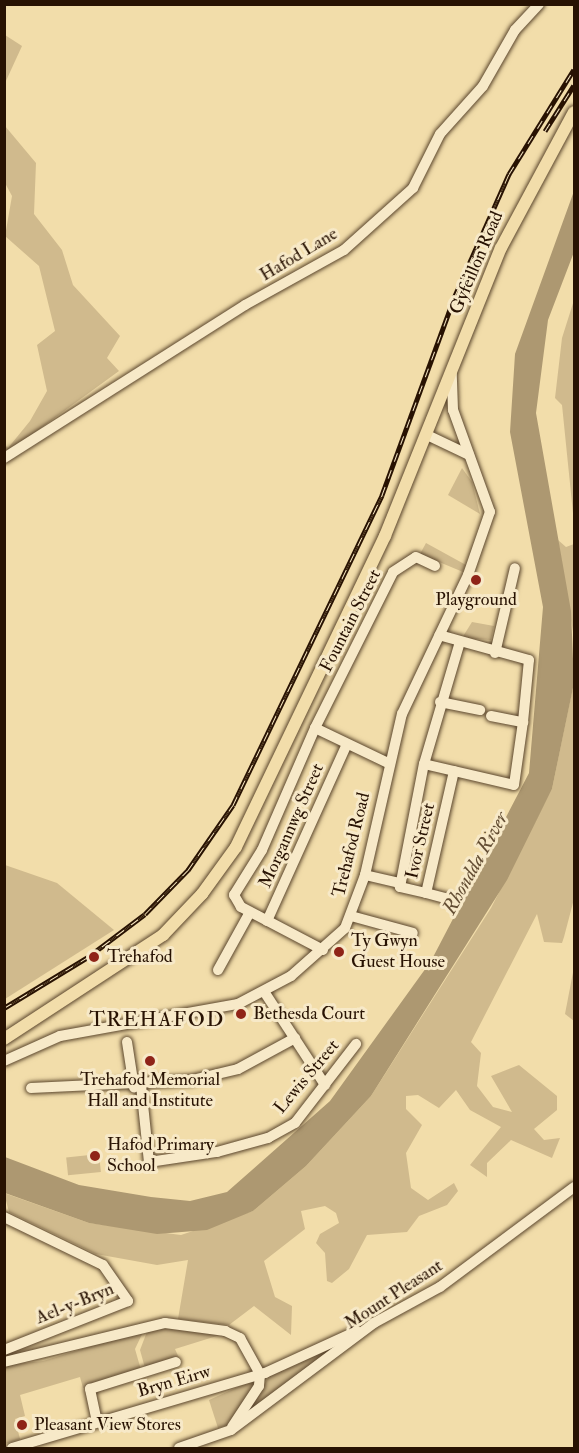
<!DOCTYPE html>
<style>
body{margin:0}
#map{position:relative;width:579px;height:1453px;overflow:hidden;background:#f2ddaa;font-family:"IM FELL Double Pica",serif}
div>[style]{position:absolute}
.green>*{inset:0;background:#d0ba8d;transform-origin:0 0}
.water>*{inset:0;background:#ad9871}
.roads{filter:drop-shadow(0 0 2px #5a452c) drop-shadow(0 0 2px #5a452c)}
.minor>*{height:10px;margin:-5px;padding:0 5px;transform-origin:5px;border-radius:5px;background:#f7e9c8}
.major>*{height:12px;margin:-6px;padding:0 6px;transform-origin:6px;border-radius:6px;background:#f2ddaa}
.rail>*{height:5px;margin-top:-2.5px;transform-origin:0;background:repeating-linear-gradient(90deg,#f7e9c8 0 9px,#281202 0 18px);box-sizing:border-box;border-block:2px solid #281202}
.dots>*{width:16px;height:16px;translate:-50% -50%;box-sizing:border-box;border:3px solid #f7e9c8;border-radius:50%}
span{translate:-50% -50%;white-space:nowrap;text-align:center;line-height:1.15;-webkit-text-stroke:6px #f7e9c8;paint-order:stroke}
.street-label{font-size:18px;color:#281202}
.poi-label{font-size:18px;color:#281202}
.left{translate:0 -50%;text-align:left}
.water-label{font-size:20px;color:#644e34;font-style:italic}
.quarter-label{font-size:21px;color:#281202;letter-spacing:1.5px}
.frame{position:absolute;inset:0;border:6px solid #281202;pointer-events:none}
</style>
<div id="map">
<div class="green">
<div style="clip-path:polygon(5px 35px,22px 46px,5px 83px)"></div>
<div style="clip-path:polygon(5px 126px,36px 163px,34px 214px,62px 250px,73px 285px,120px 336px,107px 358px,119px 371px,5px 454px,4px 444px,8px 448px,30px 421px,47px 391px,37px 345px,55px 331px,39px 266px,5px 236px,12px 196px,5px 183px)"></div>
<div style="clip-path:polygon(574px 300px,574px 523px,562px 405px,555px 398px,562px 338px)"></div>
<div style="clip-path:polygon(462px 468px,472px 482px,480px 514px,448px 495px)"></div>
<div style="clip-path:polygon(558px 540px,566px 547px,574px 544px,574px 638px)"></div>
<div style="clip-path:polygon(426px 543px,466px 565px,463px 572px,420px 554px)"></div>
<div style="clip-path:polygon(472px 622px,494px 626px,491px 640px,462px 638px)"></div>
<div style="clip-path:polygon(574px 682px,574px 899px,564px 937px,562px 943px,544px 942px,537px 914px,471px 1042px,481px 1053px,477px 1086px,493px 1107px,512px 1112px,491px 1076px,519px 1065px,557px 1096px,557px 1110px,534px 1129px,544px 1140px,560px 1138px,552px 1158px,511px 1140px,487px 1163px,487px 1177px,470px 1165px,501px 1127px,470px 1110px,456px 1090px,439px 1108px,418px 1095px,406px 1096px,406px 1109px,422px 1125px,406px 1153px,411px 1188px,428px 1200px,454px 1183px,458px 1191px,447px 1205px,419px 1216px,407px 1232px,367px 1235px,349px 1269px,332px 1283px,327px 1281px,325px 1253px,316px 1243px,320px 1234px,339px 1223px,336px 1213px,325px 1206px,301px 1211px,305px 1229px,264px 1261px,275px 1297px,292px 1306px,291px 1335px,254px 1306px,229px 1325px,178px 1319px,188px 1260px,157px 1265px,96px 1254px,9px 1212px,4px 1193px,89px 1223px,181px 1235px,253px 1211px,306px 1166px,371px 1096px,491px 908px,552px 789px)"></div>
<div style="clip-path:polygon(5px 865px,57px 883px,114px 930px,5px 999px)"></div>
<div style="clip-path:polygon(574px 967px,574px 1021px,565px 1014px)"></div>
<div style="left:99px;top:1154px;width:18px;height:33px;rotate:84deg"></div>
<div style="clip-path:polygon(166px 1327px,231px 1336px,238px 1343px,220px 1335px,175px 1349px,179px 1358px,145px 1368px,140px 1350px,148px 1329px)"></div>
<div style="clip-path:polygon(144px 1330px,135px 1349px,141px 1370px,83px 1388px,80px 1377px,20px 1395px,25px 1416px,15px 1419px,20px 1439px,5px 1444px,5px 1365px,43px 1361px)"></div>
<div style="clip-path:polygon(356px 1335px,239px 1420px,271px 1374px)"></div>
<div style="clip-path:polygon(251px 1381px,254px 1386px,228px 1425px,218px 1428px,209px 1400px)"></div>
</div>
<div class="water">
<div style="clip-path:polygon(574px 191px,574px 252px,548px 320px,536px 413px,571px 611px,574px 683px,552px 789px,507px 880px,371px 1096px,306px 1166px,253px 1211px,207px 1230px,157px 1234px,89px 1223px,5px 1193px,5px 1157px,79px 1185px,151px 1197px,190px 1201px,227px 1192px,330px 1101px,431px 961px,529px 773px,543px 607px,510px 432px,515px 354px)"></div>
</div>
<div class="roads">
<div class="minor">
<div style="left:429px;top:436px;width:44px;rotate:25.4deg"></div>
<div style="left:4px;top:458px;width:285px;rotate:-32.4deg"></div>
<div style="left:245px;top:305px;width:113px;rotate:-29.1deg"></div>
<div style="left:344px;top:250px;width:93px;rotate:-41.9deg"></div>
<div style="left:413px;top:188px;width:60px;rotate:-63.4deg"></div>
<div style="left:440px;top:134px;width:64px;rotate:-48.1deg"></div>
<div style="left:483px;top:86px;width:64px;rotate:-60.3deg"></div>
<div style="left:515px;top:30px;width:35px;rotate:-47deg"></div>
<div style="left:495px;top:653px;width:87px;rotate:-76.8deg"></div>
<div style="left:440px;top:702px;width:41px;rotate:11.3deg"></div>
<div style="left:491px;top:716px;width:33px;rotate:11deg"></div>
<div style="left:315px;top:728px;width:81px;rotate:25.6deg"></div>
<div style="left:424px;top:764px;width:92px;rotate:13.1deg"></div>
<div style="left:514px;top:785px;width:64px;rotate:-81.9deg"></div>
<div style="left:523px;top:722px;width:62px;rotate:-84.5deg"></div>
<div style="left:529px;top:660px;width:93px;rotate:-164.5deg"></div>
<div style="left:454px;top:771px;width:125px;rotate:102.9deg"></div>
<div style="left:426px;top:893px;width:27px;rotate:-167deg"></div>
<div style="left:400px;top:887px;width:125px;rotate:-79deg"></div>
<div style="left:424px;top:764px;width:124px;rotate:-73.6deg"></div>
<div style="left:365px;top:875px;width:36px;rotate:13deg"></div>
<div style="left:426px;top:893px;width:23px;rotate:15deg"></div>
<div style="left:351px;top:916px;width:64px;rotate:15.3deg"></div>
<div style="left:267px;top:921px;width:194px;rotate:-65.7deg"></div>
<div style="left:323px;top:950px;width:93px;rotate:-152.3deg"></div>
<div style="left:241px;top:907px;width:14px;rotate:-120deg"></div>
<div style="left:234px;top:895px;width:53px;rotate:-58.1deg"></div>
<div style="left:262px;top:850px;width:133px;rotate:-66.5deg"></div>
<div style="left:315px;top:728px;width:174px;rotate:-63.4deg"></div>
<div style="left:393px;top:572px;width:27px;rotate:-33deg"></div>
<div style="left:416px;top:557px;width:21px;rotate:25deg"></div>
<div style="left:218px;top:970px;width:66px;rotate:-61.1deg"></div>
<div style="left:265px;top:993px;width:110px;rotate:56.9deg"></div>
<div style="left:127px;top:1042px;width:46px;rotate:81.2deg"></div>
<div style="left:4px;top:1061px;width:61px;rotate:-24.1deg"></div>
<div style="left:60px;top:1036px;width:181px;rotate:-10.2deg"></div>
<div style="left:238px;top:1004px;width:60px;rotate:-27.8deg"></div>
<div style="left:291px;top:976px;width:72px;rotate:-41.6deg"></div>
<div style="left:345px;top:928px;width:57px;rotate:-69.3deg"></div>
<div style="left:365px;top:875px;width:165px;rotate:-77.1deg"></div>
<div style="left:402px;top:714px;width:154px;rotate:-64.6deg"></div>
<div style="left:468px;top:575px;width:67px;rotate:-70.8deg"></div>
<div style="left:490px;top:512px;width:109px;rotate:-109.9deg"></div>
<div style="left:453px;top:410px;width:38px;rotate:-92deg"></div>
<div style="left:141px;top:1085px;width:77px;rotate:84.1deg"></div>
<div style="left:149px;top:1162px;width:69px;rotate:-8.4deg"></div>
<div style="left:217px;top:1152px;width:53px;rotate:-15.4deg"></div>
<div style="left:268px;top:1138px;width:31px;rotate:-29deg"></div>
<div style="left:295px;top:1123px;width:100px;rotate:-52.3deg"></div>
<div style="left:31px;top:1088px;width:161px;rotate:-2.8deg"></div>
<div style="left:192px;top:1080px;width:47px;rotate:-13.4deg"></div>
<div style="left:238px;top:1069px;width:65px;rotate:-28.5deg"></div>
<div style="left:4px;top:1217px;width:110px;rotate:25.9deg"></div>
<div style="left:103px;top:1265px;width:44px;rotate:55.2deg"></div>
<div style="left:128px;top:1301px;width:133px;rotate:158.4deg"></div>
<div style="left:4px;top:1362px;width:166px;rotate:-13.6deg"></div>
<div style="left:165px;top:1323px;width:61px;rotate:7.6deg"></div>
<div style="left:225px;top:1331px;width:17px;rotate:25deg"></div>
<div style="left:240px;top:1338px;width:41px;rotate:60.9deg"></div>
<div style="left:260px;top:1374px;width:12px;rotate:95deg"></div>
<div style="left:259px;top:1386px;width:49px;rotate:123.4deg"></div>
<div style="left:97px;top:1422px;width:34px;rotate:-102deg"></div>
<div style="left:90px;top:1389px;width:90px;rotate:-17.4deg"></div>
<div style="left:12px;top:1448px;width:264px;rotate:-16.5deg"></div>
<div style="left:265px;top:1373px;width:101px;rotate:-24.5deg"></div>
<div style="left:179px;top:1448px;width:55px;rotate:-19.1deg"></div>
<div style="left:231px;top:1430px;width:179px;rotate:-36.8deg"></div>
<div style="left:374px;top:1323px;width:75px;rotate:-28.6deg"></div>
<div style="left:440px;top:1287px;width:167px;rotate:-36.7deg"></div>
</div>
<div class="major">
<div style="left:4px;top:1039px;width:190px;rotate:-33.2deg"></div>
<div style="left:163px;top:935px;width:57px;rotate:-46.4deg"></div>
<div style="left:202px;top:894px;width:58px;rotate:-54.1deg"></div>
<div style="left:236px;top:847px;width:345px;rotate:-64.4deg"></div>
<div style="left:385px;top:536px;width:310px;rotate:-68.1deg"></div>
<div style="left:501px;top:248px;width:154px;rotate:-61.8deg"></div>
</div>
</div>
<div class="rail">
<div style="left:545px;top:131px;width:54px;rotate:-57.8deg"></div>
<div style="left:4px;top:1008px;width:98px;rotate:-31.3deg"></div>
<div style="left:88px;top:957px;width:71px;rotate:-37deg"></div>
<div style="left:145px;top:914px;width:62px;rotate:-45.7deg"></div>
<div style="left:188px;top:870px;width:79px;rotate:-55.3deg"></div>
<div style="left:233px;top:805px;width:344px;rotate:-64.3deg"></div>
<div style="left:382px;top:495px;width:210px;rotate:-69.9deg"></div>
<div style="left:454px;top:298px;width:136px;rotate:-66.1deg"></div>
<div style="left:509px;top:174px;width:123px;rotate:-58.2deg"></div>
</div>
<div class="dots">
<div style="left:476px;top:580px;background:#8f2418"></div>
<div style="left:339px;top:952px;background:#8f2418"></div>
<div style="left:94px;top:957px;background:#8f2418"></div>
<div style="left:241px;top:1014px;background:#8f2418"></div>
<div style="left:150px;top:1061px;background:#8f2418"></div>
<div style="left:95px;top:1156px;background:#8f2418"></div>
<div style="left:22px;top:1425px;background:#8f2418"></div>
</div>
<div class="street-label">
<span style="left:299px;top:255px;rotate:-31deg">Hafod Lane</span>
<span style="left:477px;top:263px;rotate:-67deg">Gyfeillon Road</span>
<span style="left:351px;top:621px;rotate:-63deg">Fountain Street</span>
<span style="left:292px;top:826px;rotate:-66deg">Morgannwg Street</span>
<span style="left:421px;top:841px;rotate:-77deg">Ivor Street</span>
<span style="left:352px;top:845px;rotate:-76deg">Trehafod Road</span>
<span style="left:307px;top:1077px;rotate:-50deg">Lewis Street</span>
<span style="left:394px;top:1295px;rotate:-33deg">Mount Pleasant</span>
<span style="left:75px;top:1304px;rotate:-22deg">Ael-y-Bryn</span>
<span style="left:174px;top:1382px;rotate:-16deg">Bryn Eirw</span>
</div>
<div class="poi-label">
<span style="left:476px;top:600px">Playground</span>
<span class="left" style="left:351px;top:952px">Ty Gwyn<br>Guest House</span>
<span class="left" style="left:107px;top:957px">Trehafod</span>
<span class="left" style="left:253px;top:1014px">Bethesda Court</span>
<span style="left:150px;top:1091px">Trehafod Memorial<br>Hall and Institute</span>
<span class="left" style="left:107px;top:1156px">Hafod Primary<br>School</span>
<span class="left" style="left:34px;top:1425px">Pleasant View Stores</span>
</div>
<div class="water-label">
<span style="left:475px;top:863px;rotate:-61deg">Rhondda River</span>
</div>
<div class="quarter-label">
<span style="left:157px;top:1020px">TREHAFOD</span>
</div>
<div class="frame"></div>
</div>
